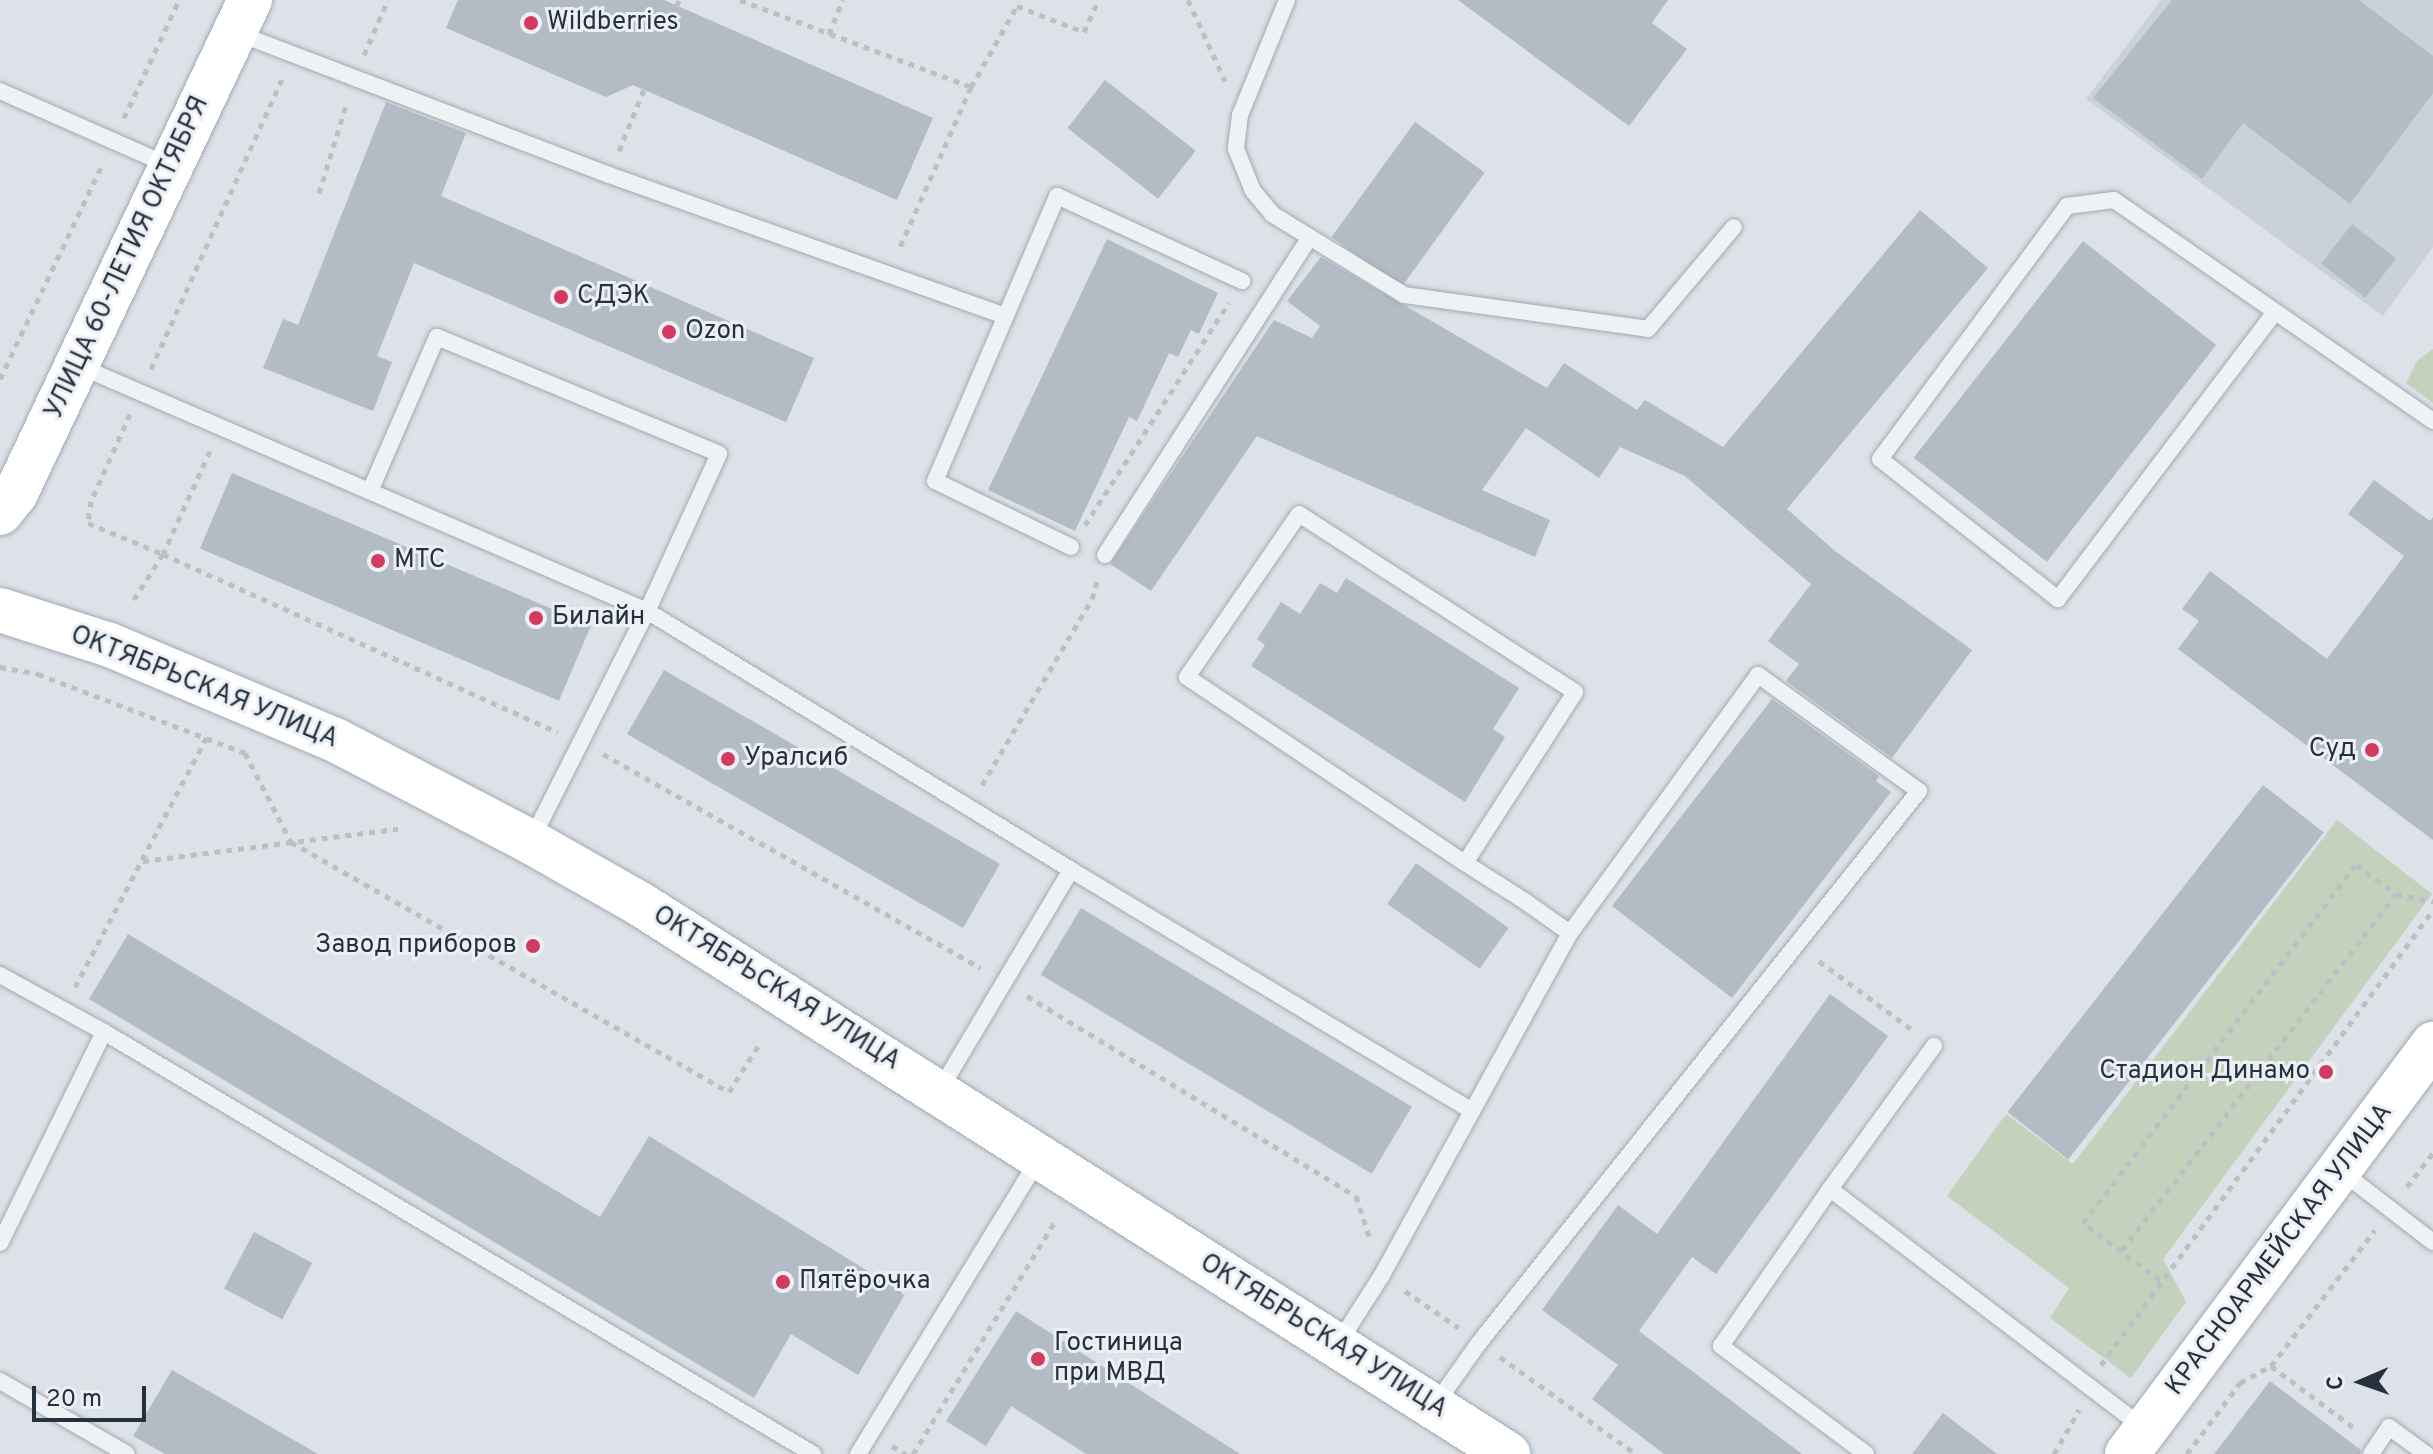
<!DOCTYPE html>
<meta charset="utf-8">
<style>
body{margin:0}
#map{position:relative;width:2433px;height:1454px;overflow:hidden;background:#dce2e7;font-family:Overpass,sans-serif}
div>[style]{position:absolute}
.built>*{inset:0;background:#cad1d9}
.green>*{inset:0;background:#c4d1bd}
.building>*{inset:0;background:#b3bbc4;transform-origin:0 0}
.path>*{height:5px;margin-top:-2.5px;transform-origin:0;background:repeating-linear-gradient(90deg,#bbc0c5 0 6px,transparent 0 12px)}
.roads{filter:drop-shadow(0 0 2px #a2a9b1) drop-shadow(0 0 2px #a2a9b1)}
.lane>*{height:16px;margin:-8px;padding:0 8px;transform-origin:8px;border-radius:8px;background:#eff2f5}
.secondary>*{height:44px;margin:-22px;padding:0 22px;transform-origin:22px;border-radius:22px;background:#fff}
.primary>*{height:44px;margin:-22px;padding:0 22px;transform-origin:22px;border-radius:22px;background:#fff}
.dots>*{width:22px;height:22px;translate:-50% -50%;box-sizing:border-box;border:4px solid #ecf0f5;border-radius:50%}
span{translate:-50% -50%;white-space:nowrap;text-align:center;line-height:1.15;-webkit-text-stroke:6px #ecf0f5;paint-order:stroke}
.poi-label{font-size:26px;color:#26313e}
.left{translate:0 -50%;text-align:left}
.right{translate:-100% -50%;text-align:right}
.street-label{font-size:26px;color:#26313e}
.north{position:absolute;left:2321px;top:1342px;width:80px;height:80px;-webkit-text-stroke:6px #ecf0f5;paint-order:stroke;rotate:268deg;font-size:22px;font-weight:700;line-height:32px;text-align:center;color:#26313e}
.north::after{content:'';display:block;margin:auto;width:28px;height:36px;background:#26313e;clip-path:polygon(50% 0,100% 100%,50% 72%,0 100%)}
.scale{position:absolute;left:32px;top:1386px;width:114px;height:36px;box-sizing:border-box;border:4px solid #26313e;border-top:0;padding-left:10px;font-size:24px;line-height:28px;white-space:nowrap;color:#26313e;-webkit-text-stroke:6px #ecf0f5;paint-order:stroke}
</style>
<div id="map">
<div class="built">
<div style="clip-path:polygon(2161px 0,2433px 0,2433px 247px,2383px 316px,2086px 99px)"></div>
</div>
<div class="green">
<div style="clip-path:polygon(2433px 349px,2433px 403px,2406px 383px,2417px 361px)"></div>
<div style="clip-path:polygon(2337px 820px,2432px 894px,2163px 1259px,2186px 1302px,2131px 1378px,2050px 1318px,2069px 1288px,1947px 1196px,2006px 1114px,2073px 1164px)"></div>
</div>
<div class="building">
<div style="clip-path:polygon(458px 0,664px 0,933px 118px,897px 200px,633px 85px,606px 97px,446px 28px)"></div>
<div style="clip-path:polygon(1458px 0,1668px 0,1652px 23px,1687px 49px,1629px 126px)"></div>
<div style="clip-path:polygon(2172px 0,2359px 0,2433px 56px,2433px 93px,2350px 204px,2243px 123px,2202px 179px,2093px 98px)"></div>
<div style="left:1105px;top:80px;width:115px;height:61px;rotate:38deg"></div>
<div style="clip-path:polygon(386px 102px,466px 133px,441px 196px,814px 358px,786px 422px,414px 263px,377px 356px,392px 362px,373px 411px,263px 368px,283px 319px,298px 325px)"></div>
<div style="left:1415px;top:122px;width:86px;height:142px;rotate:36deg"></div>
<div style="clip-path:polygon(1920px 210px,1988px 268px,1787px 509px,1835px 551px,1972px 650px,1892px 758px,1786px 681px,1799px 664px,1768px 641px,1811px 584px,1685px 476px,1620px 447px,1599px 478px,1526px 428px,1482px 490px,1550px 520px,1535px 557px,1257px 436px,1151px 591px,1110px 564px,1274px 320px,1312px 338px,1320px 326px,1287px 301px,1321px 257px,1547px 388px,1564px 363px,1637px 410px,1645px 400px,1723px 447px)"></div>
<div style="left:2352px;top:224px;width:56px;height:50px;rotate:38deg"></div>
<div style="clip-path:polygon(1107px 239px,1218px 293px,1199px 334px,1191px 330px,1178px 357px,1169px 353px,1137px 421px,1129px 417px,1075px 531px,988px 490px)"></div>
<div style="left:2083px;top:241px;width:169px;height:275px;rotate:38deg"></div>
<div style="left:232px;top:473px;width:390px;height:82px;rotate:23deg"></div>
<div style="clip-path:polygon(2374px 480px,2430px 521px,2433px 517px,2433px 840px,2178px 649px,2199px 621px,2182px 609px,2210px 571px,2327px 659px,2404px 556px,2348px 514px)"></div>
<div style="clip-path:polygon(1346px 578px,1519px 688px,1493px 729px,1505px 737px,1465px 802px,1251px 666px,1265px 645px,1257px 639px,1281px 602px,1300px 614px,1320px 583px,1337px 593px)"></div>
<div style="left:664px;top:670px;width:388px;height:74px;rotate:30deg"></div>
<div style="clip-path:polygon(1772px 699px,1879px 776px,1876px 781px,1891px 792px,1732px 998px,1612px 906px)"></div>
<div style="left:2263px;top:785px;width:77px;height:415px;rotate:38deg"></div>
<div style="left:1416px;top:863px;width:113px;height:50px;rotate:35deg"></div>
<div style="left:1081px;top:908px;width:386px;height:78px;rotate:31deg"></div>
<div style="clip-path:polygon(128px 934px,600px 1217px,649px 1136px,905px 1294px,858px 1375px,791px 1334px,754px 1398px,89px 999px)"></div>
<div style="clip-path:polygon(1830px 994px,1888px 1036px,1716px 1274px,1692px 1257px,1639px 1331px,1802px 1454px,1664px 1454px,1592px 1399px,1618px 1365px,1542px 1310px,1618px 1205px,1657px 1234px)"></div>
<div style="left:254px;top:1232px;width:66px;height:64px;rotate:28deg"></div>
<div style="clip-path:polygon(1016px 1311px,1240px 1454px,1086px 1454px,1011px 1406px,986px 1446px,946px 1421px)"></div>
<div style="clip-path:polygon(172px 1370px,318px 1454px,165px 1454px,133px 1436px)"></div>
<div style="clip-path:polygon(2270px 1381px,2361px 1450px,2360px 1454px,2214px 1454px)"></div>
<div style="clip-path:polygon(1943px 1413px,1997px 1454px,1912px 1454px)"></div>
</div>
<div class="path">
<div style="left:740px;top:0;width:247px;rotate:20.6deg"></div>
<div style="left:971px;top:87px;width:180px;rotate:113.9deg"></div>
<div style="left:1188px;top:0;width:89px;rotate:65.4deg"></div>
<div style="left:677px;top:5px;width:5px;rotate:-68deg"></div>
<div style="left:829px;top:34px;width:37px;rotate:-68deg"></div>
<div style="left:364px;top:55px;width:60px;rotate:-66.4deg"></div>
<div style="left:971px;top:87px;width:93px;rotate:-60.4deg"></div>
<div style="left:1017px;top:6px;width:72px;rotate:21.2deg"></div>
<div style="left:1084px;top:32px;width:35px;rotate:-66deg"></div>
<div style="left:124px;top:118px;width:130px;rotate:-65deg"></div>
<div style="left:619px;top:151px;width:67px;rotate:-68deg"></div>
<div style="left:319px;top:193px;width:95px;rotate:-72.9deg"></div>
<div style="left:151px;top:369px;width:318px;rotate:-65.7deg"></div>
<div style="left:0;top:379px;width:239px;rotate:-64.5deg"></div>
<div style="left:130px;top:414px;width:95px;rotate:114.1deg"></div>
<div style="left:91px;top:501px;width:22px;rotate:98deg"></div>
<div style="left:88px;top:523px;width:81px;rotate:22.5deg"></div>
<div style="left:163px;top:554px;width:56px;rotate:122.6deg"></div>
<div style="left:210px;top:451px;width:113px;rotate:114.5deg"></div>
<div style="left:163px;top:554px;width:433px;rotate:24.3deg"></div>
<div style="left:1085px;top:525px;width:265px;rotate:-57.1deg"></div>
<div style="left:0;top:667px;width:39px;rotate:10deg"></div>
<div style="left:38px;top:674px;width:222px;rotate:20.9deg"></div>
<div style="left:245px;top:753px;width:100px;rotate:62.7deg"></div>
<div style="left:291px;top:842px;width:504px;rotate:29.72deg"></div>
<div style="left:729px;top:1092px;width:58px;rotate:-57.7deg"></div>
<div style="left:603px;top:754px;width:434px;rotate:29.5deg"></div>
<div style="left:982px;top:785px;width:216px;rotate:-59.4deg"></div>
<div style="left:1092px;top:599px;width:22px;rotate:-74deg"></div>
<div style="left:143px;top:861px;width:257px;rotate:-7.2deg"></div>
<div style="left:1819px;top:961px;width:118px;rotate:36.4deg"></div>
<div style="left:75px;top:987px;width:283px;rotate:-62.2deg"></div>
<div style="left:1027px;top:996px;width:385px;rotate:31.3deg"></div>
<div style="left:1356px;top:1196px;width:45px;rotate:72deg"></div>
<div style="left:2407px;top:1187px;width:43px;rotate:-52.6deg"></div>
<div style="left:2122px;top:1250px;width:449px;rotate:-52.4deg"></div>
<div style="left:2160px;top:1280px;width:96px;rotate:-143.5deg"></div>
<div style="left:2083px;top:1223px;width:450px;rotate:-52.7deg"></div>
<div style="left:2356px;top:865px;width:49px;rotate:35.9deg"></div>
<div style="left:2396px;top:894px;width:38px;rotate:11deg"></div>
<div style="left:1405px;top:1291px;width:65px;rotate:34.4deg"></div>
<div style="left:1500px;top:1357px;width:167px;rotate:35.5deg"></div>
<div style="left:2101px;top:1365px;width:563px;rotate:-53.88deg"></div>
<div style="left:2271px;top:1366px;width:107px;rotate:36.7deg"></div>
<div style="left:892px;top:1446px;width:16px;rotate:30deg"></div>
<div style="left:913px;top:1454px;width:273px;rotate:-58.6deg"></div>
<div style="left:2054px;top:1454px;width:51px;rotate:-60.4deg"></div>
<div style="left:2187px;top:1454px;width:89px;rotate:-53.3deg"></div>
<div style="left:2240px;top:1383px;width:35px;rotate:-29deg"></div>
<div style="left:2271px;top:1366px;width:171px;rotate:-52.6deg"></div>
</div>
<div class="roads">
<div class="lane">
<div style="left:1287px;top:0;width:124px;rotate:112.2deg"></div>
<div style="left:1240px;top:115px;width:34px;rotate:97deg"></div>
<div style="left:1236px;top:149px;width:45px;rotate:68deg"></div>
<div style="left:1253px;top:191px;width:30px;rotate:50deg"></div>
<div style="left:1272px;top:214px;width:155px;rotate:31.5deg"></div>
<div style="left:1404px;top:295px;width:246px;rotate:7.9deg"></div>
<div style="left:1648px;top:329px;width:133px;rotate:-49.9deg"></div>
<div style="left:237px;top:33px;width:398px;rotate:20.9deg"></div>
<div style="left:609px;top:175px;width:418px;rotate:19.6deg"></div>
<div style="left:0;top:91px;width:186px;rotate:23.8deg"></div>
<div style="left:2275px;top:312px;width:360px;rotate:127.1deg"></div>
<div style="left:2058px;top:599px;width:226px;rotate:-141.8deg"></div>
<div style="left:1880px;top:459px;width:315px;rotate:-53.5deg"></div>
<div style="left:2067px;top:206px;width:47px;rotate:-7.3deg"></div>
<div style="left:2114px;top:200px;width:388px;rotate:34.7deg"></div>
<div style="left:79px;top:366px;width:619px;rotate:23.33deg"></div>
<div style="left:647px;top:611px;width:258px;rotate:116.8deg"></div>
<div style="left:370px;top:491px;width:168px;rotate:-66.5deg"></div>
<div style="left:437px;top:337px;width:305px;rotate:22.5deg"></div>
<div style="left:719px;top:454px;width:173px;rotate:114.6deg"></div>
<div style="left:647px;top:611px;width:497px;rotate:31.4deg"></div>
<div style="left:1071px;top:870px;width:256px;rotate:120.8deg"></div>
<div style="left:1071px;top:547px;width:151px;rotate:-154.1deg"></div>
<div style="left:935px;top:481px;width:310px;rotate:-66.8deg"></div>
<div style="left:1057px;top:196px;width:204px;rotate:24.7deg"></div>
<div style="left:1105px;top:555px;width:378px;rotate:-57.2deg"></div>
<div style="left:1465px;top:863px;width:203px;rotate:-57.2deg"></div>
<div style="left:1575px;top:692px;width:328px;rotate:-147.2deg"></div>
<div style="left:1299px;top:514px;width:198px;rotate:124.5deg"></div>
<div style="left:1187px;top:677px;width:334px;rotate:33.8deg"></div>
<div style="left:1465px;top:863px;width:72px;rotate:32.6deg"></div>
<div style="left:1526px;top:902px;width:54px;rotate:35.2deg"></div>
<div style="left:1071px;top:870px;width:468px;rotate:31deg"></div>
<div style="left:0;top:975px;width:119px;rotate:28.7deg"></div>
<div style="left:104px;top:1032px;width:235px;rotate:116.2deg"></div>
<div style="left:104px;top:1032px;width:825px;rotate:30.76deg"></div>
<div style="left:2341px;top:1171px;width:116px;rotate:37.7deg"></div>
<div style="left:1830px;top:1189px;width:177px;rotate:-54deg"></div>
<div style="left:1338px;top:1344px;width:82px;rotate:-57.5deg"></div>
<div style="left:1382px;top:1275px;width:390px;rotate:-61.2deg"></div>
<div style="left:1570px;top:933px;width:319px;rotate:-53.9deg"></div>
<div style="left:1758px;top:675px;width:198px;rotate:35.8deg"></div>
<div style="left:1919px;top:791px;width:706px;rotate:128.56deg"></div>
<div style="left:1479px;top:1343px;width:76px;rotate:125.4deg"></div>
<div style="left:0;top:1381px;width:146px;rotate:29.9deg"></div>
<div style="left:858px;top:1454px;width:346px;rotate:-58.5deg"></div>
<div style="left:1866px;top:1454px;width:181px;rotate:-143.3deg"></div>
<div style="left:1721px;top:1346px;width:191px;rotate:-55.2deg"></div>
<div style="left:1830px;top:1189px;width:395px;rotate:37.3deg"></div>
<div style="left:2371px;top:1454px;width:32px;rotate:-56deg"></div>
<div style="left:2389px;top:1427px;width:46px;rotate:36.1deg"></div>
</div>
<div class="secondary">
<div style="left:2127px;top:1454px;width:512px;rotate:-53.26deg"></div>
</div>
<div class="primary">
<div style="left:0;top:513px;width:26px;rotate:-51deg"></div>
<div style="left:16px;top:493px;width:546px;rotate:-64.61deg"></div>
<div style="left:0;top:610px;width:115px;rotate:17.7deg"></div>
<div style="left:110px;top:645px;width:246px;rotate:22.9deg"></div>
<div style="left:337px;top:741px;width:219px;rotate:27.5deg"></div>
<div style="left:531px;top:842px;width:125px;rotate:29.6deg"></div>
<div style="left:640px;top:904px;width:1028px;rotate:32.36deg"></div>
</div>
</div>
<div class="dots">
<div style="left:531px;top:23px;background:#d23b5f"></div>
<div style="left:561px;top:297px;background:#d23b5f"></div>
<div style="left:669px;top:332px;background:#d23b5f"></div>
<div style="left:378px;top:561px;background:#d23b5f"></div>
<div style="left:536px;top:618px;background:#d23b5f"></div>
<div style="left:2372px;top:750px;background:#d23b5f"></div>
<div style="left:728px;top:759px;background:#d23b5f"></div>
<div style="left:533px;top:946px;background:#d23b5f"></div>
<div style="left:2326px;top:1072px;background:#d23b5f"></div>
<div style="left:783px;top:1282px;background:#d23b5f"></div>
<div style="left:1038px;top:1359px;background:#d23b5f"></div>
</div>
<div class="poi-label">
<span class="left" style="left:547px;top:23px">Wildberries</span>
<span class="left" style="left:577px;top:297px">СДЭК</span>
<span class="left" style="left:685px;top:332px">Ozon</span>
<span class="left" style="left:394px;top:561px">МТС</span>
<span class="left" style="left:552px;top:618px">Билайн</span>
<span class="right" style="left:2356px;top:750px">Суд</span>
<span class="left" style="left:744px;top:759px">Уралсиб</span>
<span class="right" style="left:517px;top:946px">Завод приборов</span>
<span class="right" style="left:2310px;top:1072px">Стадион Динамо</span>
<span class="left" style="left:799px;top:1282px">Пятёрочка</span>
<span class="left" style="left:1054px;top:1359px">Гостиница<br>при МВД</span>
</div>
<div class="street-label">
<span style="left:128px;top:258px;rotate:-65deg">УЛИЦА 60-ЛЕТИЯ ОКТЯБРЯ</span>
<span style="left:204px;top:688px;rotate:22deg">ОКТЯБРЬСКАЯ УЛИЦА</span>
<span style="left:776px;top:989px;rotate:32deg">ОКТЯБРЬСКАЯ УЛИЦА</span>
<span style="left:2280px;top:1250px;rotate:-53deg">КРАСНОАРМЕЙСКАЯ УЛИЦА</span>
<span style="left:1323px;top:1337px;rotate:32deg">ОКТЯБРЬСКАЯ УЛИЦА</span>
</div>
<div class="north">С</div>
<div class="scale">20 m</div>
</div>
